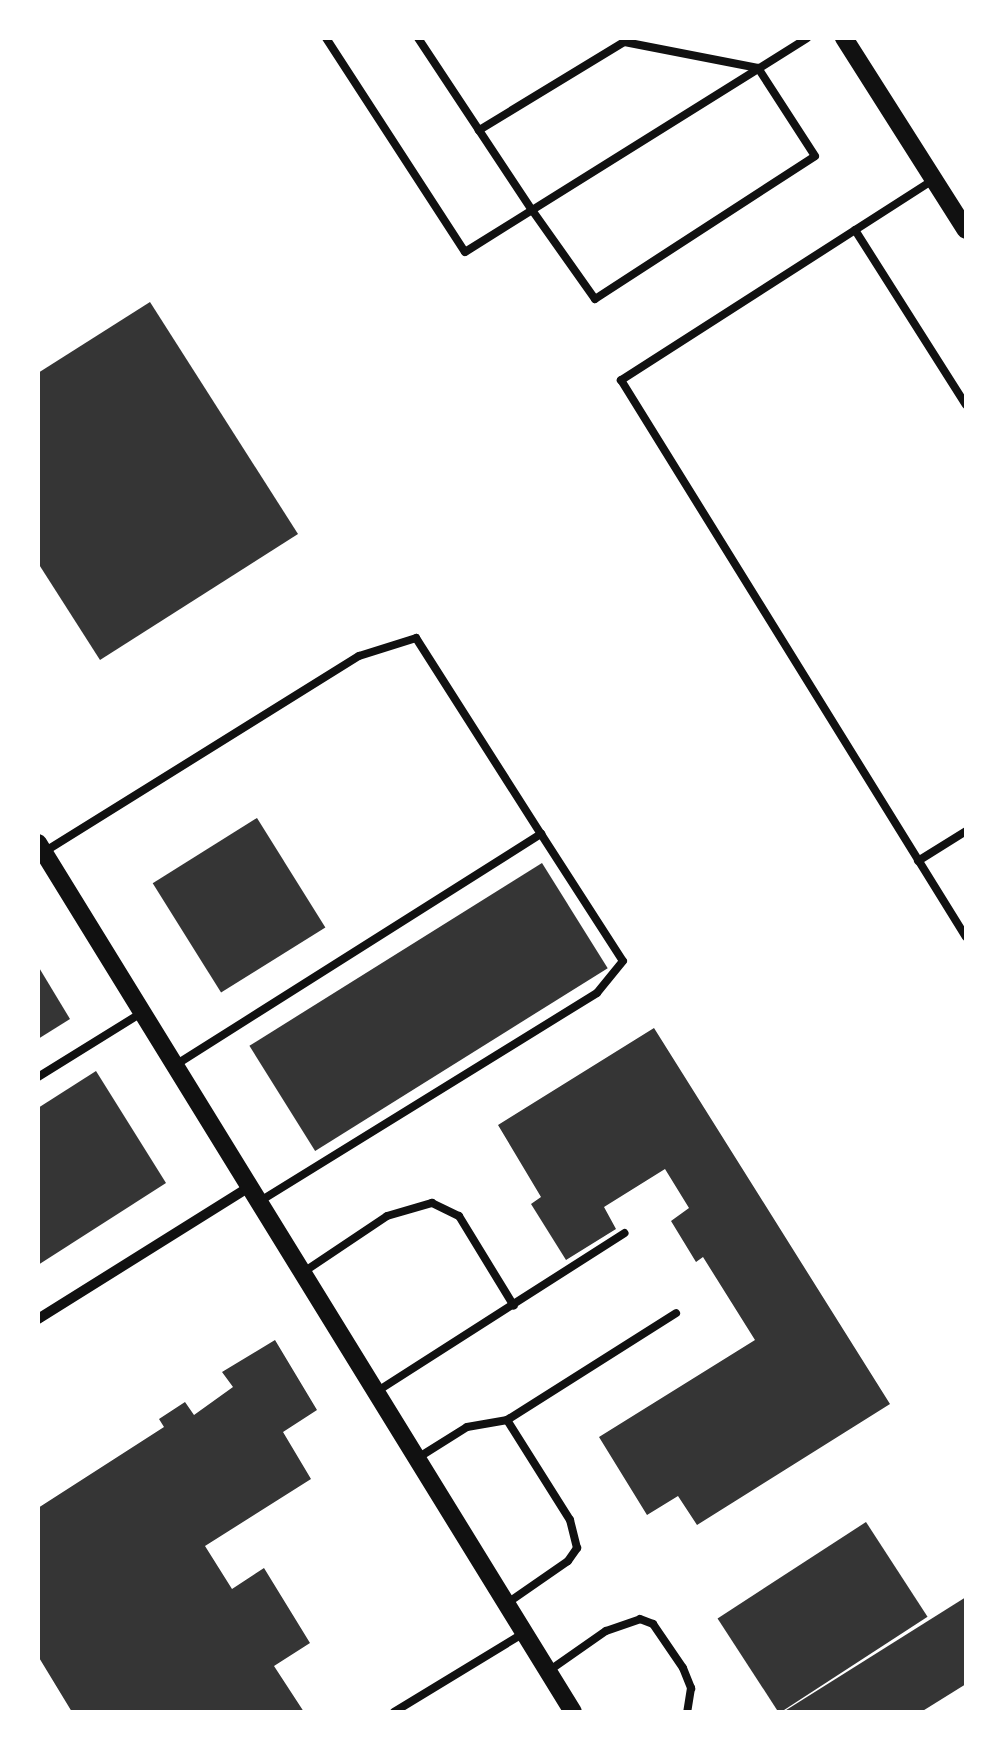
<!DOCTYPE html>
<style>
body{margin:0}
#map{position:relative;width:1004px;height:1750px;overflow:hidden;background:#fff;font-family:"Sofia Sans Condensed",sans-serif}
div>[style]{position:absolute}
.building>*{inset:0;background:#353535;transform-origin:0 0}
.service>*{height:8px;margin:-4px;padding:0 4px;transform-origin:4px;border-radius:4px;background:#111}
.minor>*{height:10px;margin:-5px;padding:0 5px;transform-origin:5px;border-radius:5px;background:#111}
.tertiary>*{height:18px;margin:-9px;padding:0 9px;transform-origin:9px;border-radius:9px;background:#111}
span{translate:-50% -50%;white-space:nowrap;text-align:center;line-height:1.15;-webkit-text-stroke:9px #fff;paint-order:stroke}
.frame{position:absolute;inset:0;border:40px solid #fff;pointer-events:none}
</style>
<div id="map">
<div class="building">
<div style="clip-path:polygon(150px 302px,298px 534px,100px 660px,38px 563px,38px 373px)"></div>
<div style="left:257px;top:818px;width:129px;height:123px;rotate:58deg"></div>
<div style="left:542px;top:863px;width:124px;height:345px;rotate:58deg"></div>
<div style="clip-path:polygon(38px 966px,70px 1019px,38px 1039px)"></div>
<div style="clip-path:polygon(654px 1028px,890px 1404px,697px 1525px,678px 1496px,647px 1515px,599px 1437px,755px 1340px,703px 1257px,696px 1262px,671px 1221px,689px 1208px,665px 1169px,604px 1207px,616px 1229px,566px 1260px,531px 1204px,541px 1197px,498px 1125px)"></div>
<div style="clip-path:polygon(96px 1071px,166px 1183px,38px 1265px,38px 1108px)"></div>
<div style="clip-path:polygon(275px 1340px,317px 1410px,283px 1432px,311px 1479px,205px 1546px,232px 1589px,264px 1568px,310px 1643px,274px 1666px,304px 1712px,72px 1712px,38px 1656px,38px 1508px,164px 1427px,159px 1419px,185px 1402px,194px 1415px,233px 1387px,222px 1372px)"></div>
<div style="left:866px;top:1522px;width:113px;height:177px;rotate:57deg"></div>
<div style="clip-path:polygon(966px 1597px,966px 1684px,921px 1712px,783px 1712px)"></div>
</div>
<div class="service">
<div style="left:326px;top:38px;width:255px;rotate:57deg"></div>
<div style="left:465px;top:252px;width:403px;rotate:-32deg"></div>
<div style="left:418px;top:38px;width:206px;rotate:56.5deg"></div>
<div style="left:532px;top:210px;width:109px;rotate:54.7deg"></div>
<div style="left:595px;top:299px;width:262px;rotate:-33deg"></div>
<div style="left:815px;top:156px;width:105px;rotate:-122.9deg"></div>
<div style="left:758px;top:68px;width:136px;rotate:-169deg"></div>
<div style="left:624px;top:42px;width:170px;rotate:148.7deg"></div>
<div style="left:933px;top:180px;width:371px;rotate:147.3deg"></div>
<div style="left:621px;top:380px;width:655px;rotate:58.23deg"></div>
<div style="left:855px;top:230px;width:207px;rotate:57.6deg"></div>
<div style="left:44px;top:852px;width:371px;rotate:-31.9deg"></div>
<div style="left:359px;top:656px;width:60px;rotate:-17.5deg"></div>
<div style="left:416px;top:638px;width:232px;rotate:57.5deg"></div>
<div style="left:918px;top:861px;width:57px;rotate:-32deg"></div>
<div style="left:177px;top:1064px;width:431px;rotate:-32.3deg"></div>
<div style="left:541px;top:834px;width:151px;rotate:57.2deg"></div>
<div style="left:623px;top:961px;width:41px;rotate:129.1deg"></div>
<div style="left:597px;top:993px;width:398px;rotate:148.3deg"></div>
<div style="left:38px;top:1077px;width:123px;rotate:-31.8deg"></div>
<div style="left:302px;top:1273px;width:102px;rotate:-33.8deg"></div>
<div style="left:387px;top:1216px;width:47px;rotate:-16.1deg"></div>
<div style="left:432px;top:1203px;width:30px;rotate:26deg"></div>
<div style="left:459px;top:1216px;width:105px;rotate:58.6deg"></div>
<div style="left:376px;top:1392px;width:295px;rotate:-32.6deg"></div>
<div style="left:416px;top:1459px;width:60px;rotate:-32.1deg"></div>
<div style="left:467px;top:1427px;width:41px;rotate:-9.9deg"></div>
<div style="left:506px;top:1604px;width:75px;rotate:-34.7deg"></div>
<div style="left:568px;top:1561px;width:16px;rotate:-55deg"></div>
<div style="left:577px;top:1548px;width:29px;rotate:-104deg"></div>
<div style="left:570px;top:1520px;width:118px;rotate:-122.2deg"></div>
<div style="left:507px;top:1420px;width:200px;rotate:-32.3deg"></div>
<div style="left:550px;top:1670px;width:68px;rotate:-34.9deg"></div>
<div style="left:606px;top:1631px;width:36px;rotate:-19deg"></div>
<div style="left:640px;top:1619px;width:14px;rotate:21deg"></div>
<div style="left:653px;top:1624px;width:53px;rotate:55.7deg"></div>
<div style="left:683px;top:1668px;width:22px;rotate:68deg"></div>
<div style="left:691px;top:1688px;width:24px;rotate:99deg"></div>
<div style="left:394px;top:1712px;width:152px;rotate:-31.3deg"></div>
</div>
<div class="minor">
<div style="left:38px;top:1319px;width:249px;rotate:-32deg"></div>
</div>
<div class="tertiary">
<div style="left:844px;top:38px;width:227px;rotate:57.6deg"></div>
<div style="left:38px;top:843px;width:1020px;rotate:58.38deg"></div>
</div>
<div class="frame"></div>
</div>
